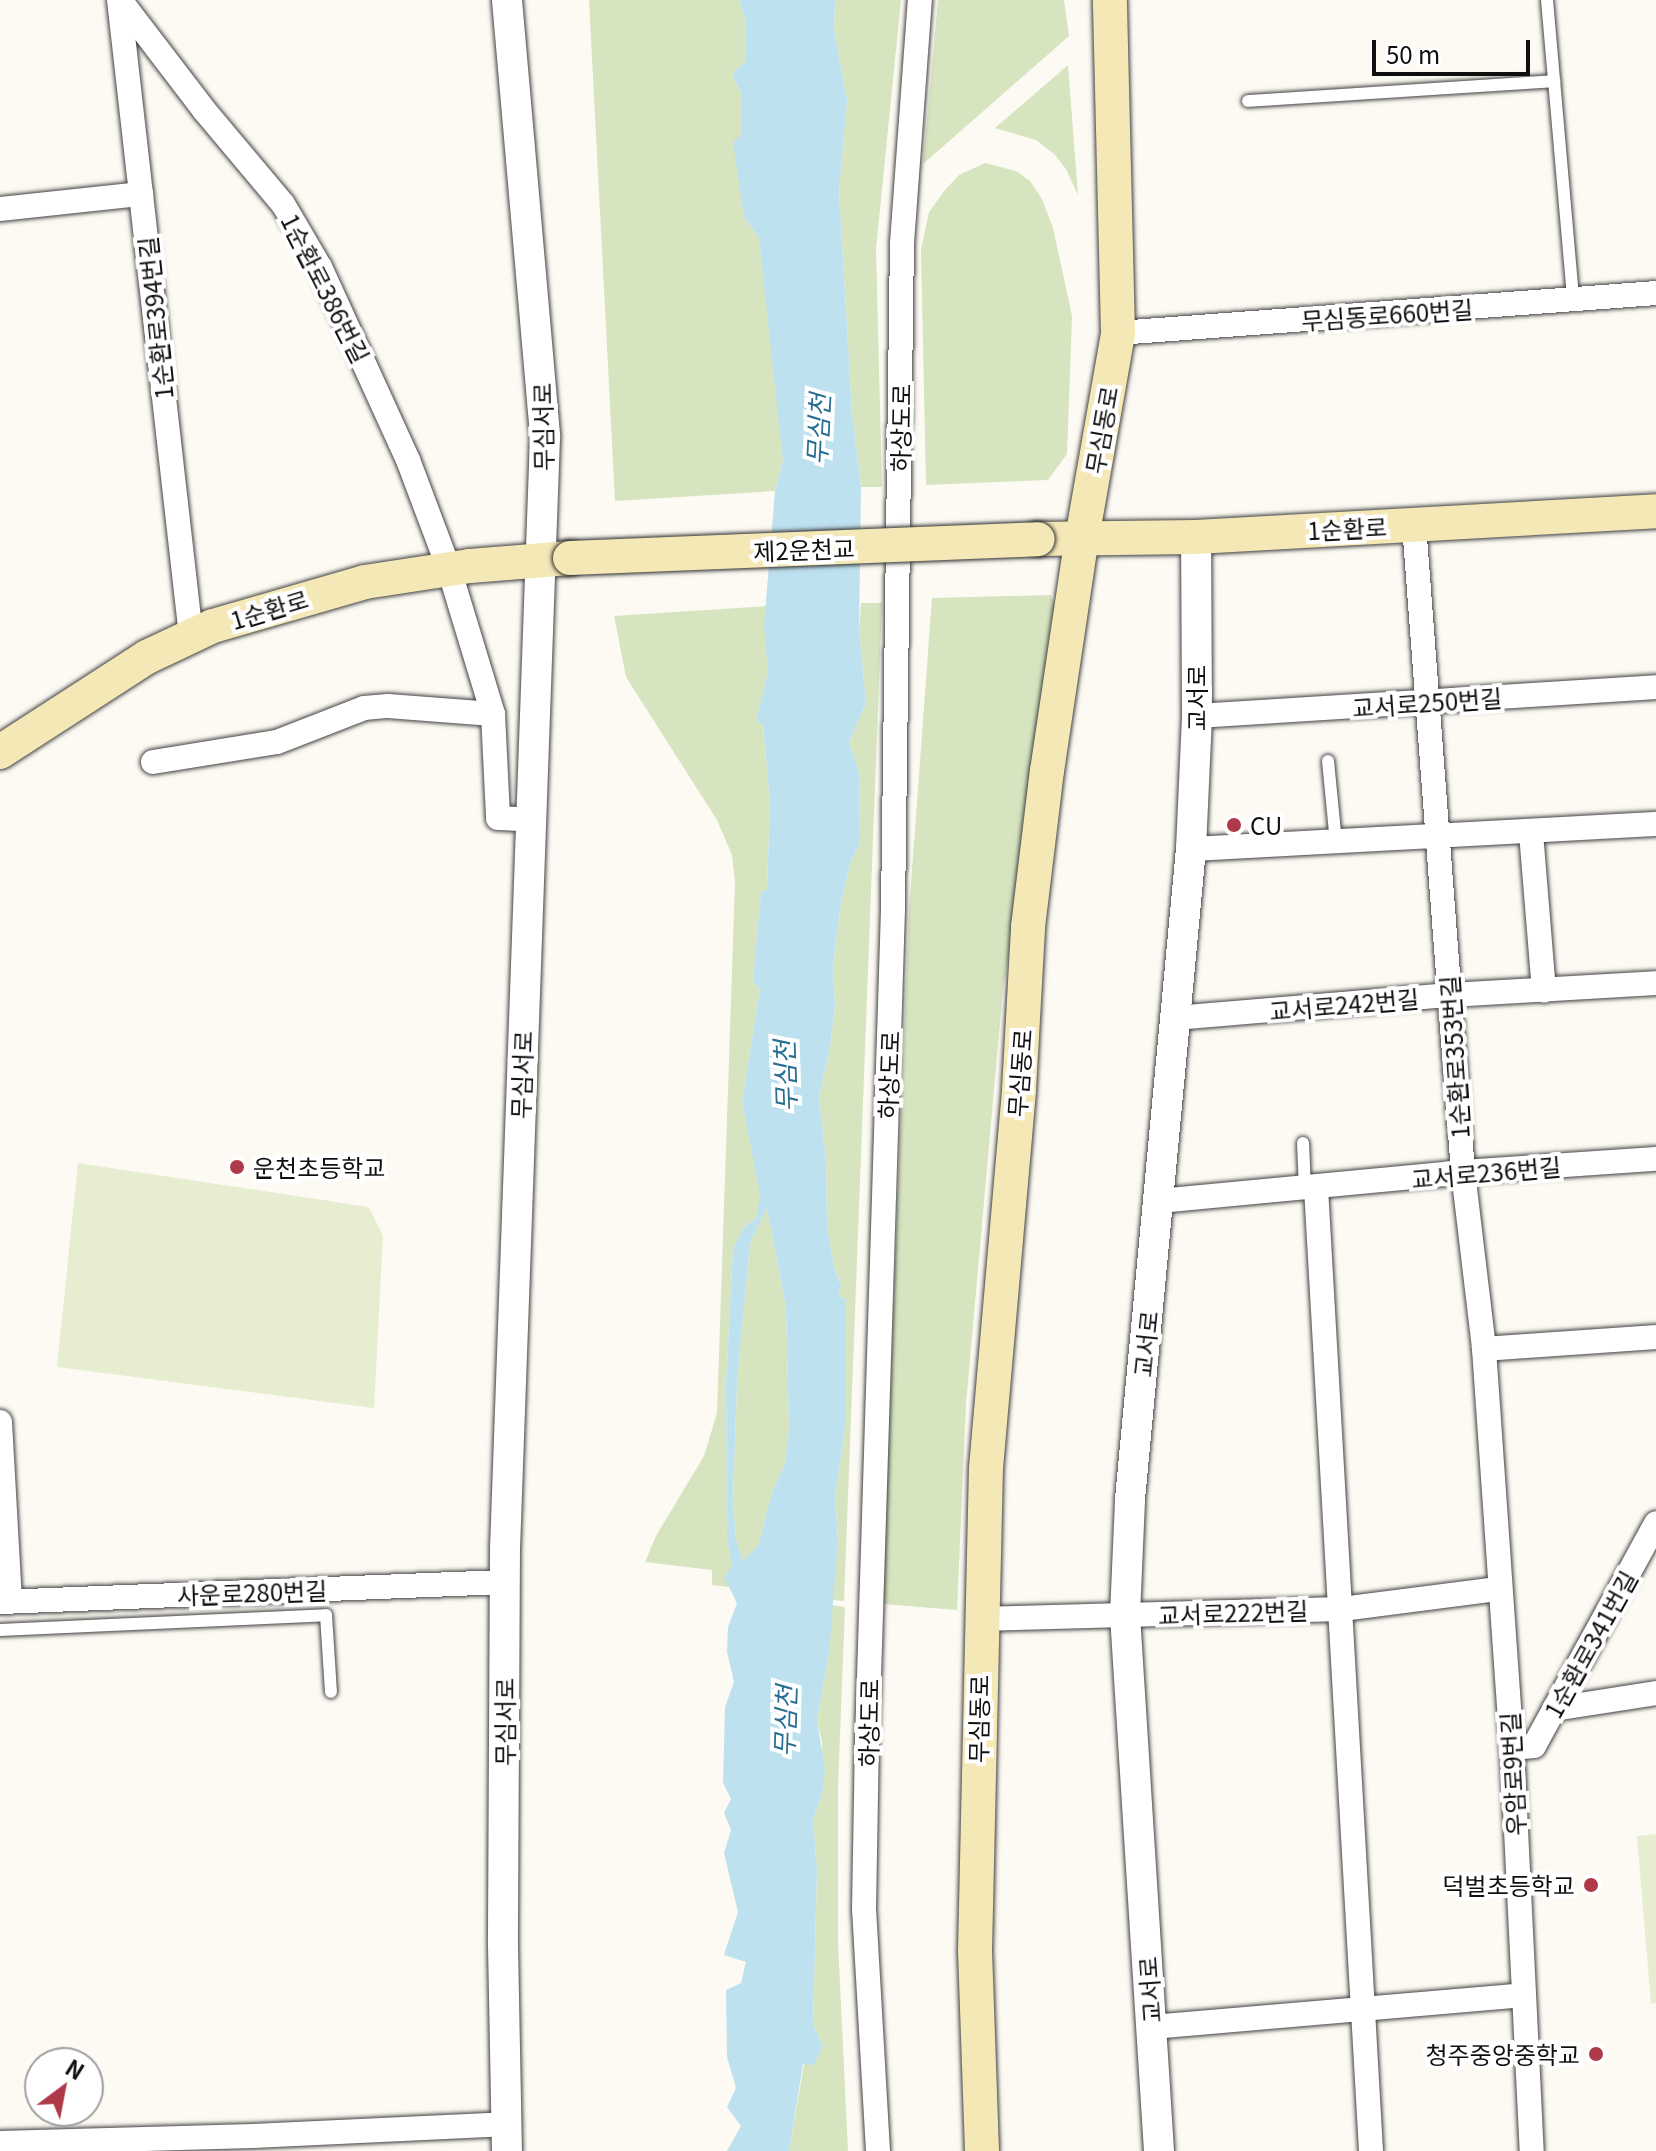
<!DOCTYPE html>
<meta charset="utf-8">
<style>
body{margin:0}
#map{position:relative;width:1656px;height:2151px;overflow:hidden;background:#fdfaf3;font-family:Georgia,"Noto Sans KR",serif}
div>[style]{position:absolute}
.green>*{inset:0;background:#d6e4c0}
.pitch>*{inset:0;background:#e6edd1}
.water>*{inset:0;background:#bee1ef}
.roads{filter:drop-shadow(0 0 2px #424242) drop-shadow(0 0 2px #424242)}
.service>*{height:12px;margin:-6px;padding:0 6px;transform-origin:6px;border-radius:6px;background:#fff}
.minor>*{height:24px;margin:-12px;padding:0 12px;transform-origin:12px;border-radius:12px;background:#fff}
.tertiary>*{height:30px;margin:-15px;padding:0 15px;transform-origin:15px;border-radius:15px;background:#fff}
.secondary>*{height:34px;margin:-17px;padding:0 17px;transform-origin:17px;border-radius:17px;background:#f5e8b7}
.bridges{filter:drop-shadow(0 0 2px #313131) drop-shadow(0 0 2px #313131)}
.secondary-bridge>*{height:34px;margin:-17px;padding:0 17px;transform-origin:17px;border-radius:17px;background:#f5e8b7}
.dots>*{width:22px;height:22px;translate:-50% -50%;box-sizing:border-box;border:4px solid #fff;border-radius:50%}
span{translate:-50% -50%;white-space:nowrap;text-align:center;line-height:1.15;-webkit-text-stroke:8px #fff;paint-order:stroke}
.street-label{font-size:24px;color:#0f0f0f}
.poi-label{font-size:24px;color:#0f0f0f}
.left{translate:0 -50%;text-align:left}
.right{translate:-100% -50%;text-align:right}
.water-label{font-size:26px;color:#286d92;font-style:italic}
.north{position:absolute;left:24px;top:2047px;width:80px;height:80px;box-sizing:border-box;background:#fff;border:2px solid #9f9f9f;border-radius:50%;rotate:32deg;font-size:22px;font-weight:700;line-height:32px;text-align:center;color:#0f0f0f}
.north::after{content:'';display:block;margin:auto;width:28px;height:36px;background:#ae3949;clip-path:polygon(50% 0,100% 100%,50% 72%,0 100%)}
.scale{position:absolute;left:1372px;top:40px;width:158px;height:36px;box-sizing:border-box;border:4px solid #0f0f0f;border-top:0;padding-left:10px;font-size:24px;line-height:28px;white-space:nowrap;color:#0f0f0f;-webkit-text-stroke:6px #fff;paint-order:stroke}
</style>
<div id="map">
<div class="green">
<div style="clip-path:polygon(589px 0,739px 0,746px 21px,745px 62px,732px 74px,742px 95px,744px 217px,759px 238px,774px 360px,783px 461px,775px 491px,615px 501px)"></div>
<div style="clip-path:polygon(835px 0,901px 0,876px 249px,882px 487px,861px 487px,852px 413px,839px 191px,847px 100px,834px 30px)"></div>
<div style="clip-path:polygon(938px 0,1064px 0,1069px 36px,923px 164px)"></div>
<div style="clip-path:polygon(1068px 65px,1078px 195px,1066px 169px,1055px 155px,1036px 140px,995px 128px)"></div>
<div style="clip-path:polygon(985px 163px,1016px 171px,1030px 181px,1042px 199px,1053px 228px,1072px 316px,1067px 454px,1048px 480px,926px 485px,921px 249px,929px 212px,945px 190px,959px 175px)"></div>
<div style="clip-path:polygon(1051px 595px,1056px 612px,1023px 874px,1003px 989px,966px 1404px,957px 1610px,882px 1604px,909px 911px,932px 598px)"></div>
<div style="clip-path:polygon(861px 603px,882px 603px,844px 1601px,832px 1600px,838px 1538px,835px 1499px,845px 1426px,845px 1298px,839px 1297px,841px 1284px,834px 1267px,827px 1227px,826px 1160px,819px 1097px,830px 1047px,835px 1006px,833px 966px,841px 902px,850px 864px,860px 843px,859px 772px,849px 742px,866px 703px,859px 630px)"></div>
<div style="clip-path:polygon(766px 606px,768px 672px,763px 695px,763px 725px,770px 802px,767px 890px,761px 893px,753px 982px,760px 989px,742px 1102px,761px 1194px,756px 1219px,745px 1226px,733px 1248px,726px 1383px,727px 1538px,732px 1566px,725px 1578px,729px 1587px,712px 1585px,712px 1570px,645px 1562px,656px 1536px,704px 1456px,717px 1413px,735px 882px,732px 855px,717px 820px,626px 677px,614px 616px)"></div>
<div style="clip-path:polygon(767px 1207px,786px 1308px,789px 1428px,785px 1464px,772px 1493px,758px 1546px,743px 1562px,736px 1539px,733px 1501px,737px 1382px,750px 1243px)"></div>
<div style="clip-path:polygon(831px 1605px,845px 1607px,838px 1787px,838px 1943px,848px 2151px,789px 2151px,804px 2064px,823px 2046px,813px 2024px,817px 1870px,813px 1819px,822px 1795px,822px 1742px,817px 1720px,829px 1654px)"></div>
</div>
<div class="pitch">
<div style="clip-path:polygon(78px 1163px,369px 1207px,383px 1236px,374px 1408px,57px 1367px)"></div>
<div style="clip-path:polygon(1656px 1834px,1656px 2003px,1651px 2004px,1637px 1836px)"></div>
</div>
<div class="water">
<div style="clip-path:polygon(evenodd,739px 0,835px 0,834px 30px,847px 100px,839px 191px,852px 413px,861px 487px,859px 630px,866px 703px,849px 742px,859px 772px,860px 843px,850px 864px,841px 902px,833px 966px,835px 1006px,830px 1047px,819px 1097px,826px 1160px,827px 1227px,834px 1267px,841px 1285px,839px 1297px,845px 1298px,845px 1426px,835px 1499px,838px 1538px,829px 1654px,817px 1720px,825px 1770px,822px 1795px,813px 1819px,817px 1870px,813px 2024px,823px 2046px,814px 2065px,803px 2064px,789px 2151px,727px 2151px,741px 2126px,727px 2107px,736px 2088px,727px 2057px,726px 1990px,741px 1983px,746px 1962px,724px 1955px,738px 1912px,724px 1853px,731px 1830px,724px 1813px,731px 1799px,723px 1783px,725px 1707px,734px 1682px,727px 1652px,728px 1627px,737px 1603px,724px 1577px,732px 1566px,727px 1539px,726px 1383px,733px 1248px,745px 1226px,756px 1219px,760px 1194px,742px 1102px,760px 989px,753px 982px,761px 892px,767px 890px,770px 802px,763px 725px,756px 721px,768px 672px,764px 625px,775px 491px,783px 461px,759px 238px,744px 217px,733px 142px,741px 136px,742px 95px,732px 74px,745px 62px,746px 21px,739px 0,767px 1208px,786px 1308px,789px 1428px,785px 1464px,772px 1493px,758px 1546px,743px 1561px,736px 1539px,733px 1501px,737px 1382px,750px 1243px,767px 1208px)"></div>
</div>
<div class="roads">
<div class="service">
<div style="left:1547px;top:0;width:300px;rotate:85deg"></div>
<div style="left:1248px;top:101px;width:307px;rotate:-3.7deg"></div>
<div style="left:1328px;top:761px;width:81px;rotate:84.4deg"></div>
<div style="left:1303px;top:1143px;width:45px;rotate:87.5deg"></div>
<div style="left:0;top:1630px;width:326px;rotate:-2.6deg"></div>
<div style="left:326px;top:1615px;width:77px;rotate:86.3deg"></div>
</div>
<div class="minor">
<div style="left:119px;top:0;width:640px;rotate:83.54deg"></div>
<div style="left:120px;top:0;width:138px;rotate:52.6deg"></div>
<div style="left:204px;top:110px;width:123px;rotate:50deg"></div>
<div style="left:283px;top:204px;width:73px;rotate:59.6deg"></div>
<div style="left:320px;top:267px;width:212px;rotate:65.5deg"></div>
<div style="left:408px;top:460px;width:116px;rotate:69.4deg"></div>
<div style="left:449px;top:569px;width:152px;rotate:73.1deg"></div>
<div style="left:493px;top:714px;width:104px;rotate:87.2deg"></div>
<div style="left:498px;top:818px;width:33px;rotate:3deg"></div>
<div style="left:0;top:209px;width:142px;rotate:-6.1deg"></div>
<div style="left:1118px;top:333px;width:539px;rotate:-4.25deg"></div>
<div style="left:1414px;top:524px;width:650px;rotate:85.68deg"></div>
<div style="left:1463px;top:1172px;width:178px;rotate:83.2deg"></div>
<div style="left:1484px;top:1349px;width:400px;rotate:86deg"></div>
<div style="left:1512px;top:1748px;width:403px;rotate:87.2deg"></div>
<div style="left:1197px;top:716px;width:460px;rotate:-3.6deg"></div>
<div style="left:153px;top:762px;width:126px;rotate:-9.2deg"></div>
<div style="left:277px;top:742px;width:93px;rotate:-21.3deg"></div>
<div style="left:364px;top:708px;width:24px;rotate:-5deg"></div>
<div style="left:388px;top:706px;width:105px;rotate:4.4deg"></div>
<div style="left:1531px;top:833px;width:158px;rotate:85.3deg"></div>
<div style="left:1191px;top:849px;width:466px;rotate:-3.1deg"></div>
<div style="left:1175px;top:1018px;width:276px;rotate:-4.8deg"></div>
<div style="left:1450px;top:995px;width:206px;rotate:-3.3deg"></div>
<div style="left:1316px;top:1188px;width:965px;rotate:86.73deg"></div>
<div style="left:1159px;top:1201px;width:305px;rotate:-5.4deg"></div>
<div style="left:1463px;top:1172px;width:193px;rotate:-3.9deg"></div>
<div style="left:1484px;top:1349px;width:172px;rotate:-4deg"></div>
<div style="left:0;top:1422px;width:180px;rotate:86.8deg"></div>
<div style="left:0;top:1602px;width:504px;rotate:-2.27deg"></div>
<div style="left:980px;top:1619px;width:362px;rotate:-1.6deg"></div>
<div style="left:1342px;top:1609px;width:158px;rotate:-7.3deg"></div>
<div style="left:1554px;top:1709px;width:103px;rotate:-8.9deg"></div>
<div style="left:1512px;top:1748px;width:22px;rotate:-5deg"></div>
<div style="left:1534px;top:1746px;width:254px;rotate:-61.3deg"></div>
<div style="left:1152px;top:2027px;width:373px;rotate:-4.9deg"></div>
<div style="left:0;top:2143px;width:253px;rotate:-1.6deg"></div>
<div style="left:253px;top:2136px;width:253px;rotate:-2.7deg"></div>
<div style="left:878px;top:2151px;width:241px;rotate:-93.3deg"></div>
<div style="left:864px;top:1910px;width:169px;rotate:-89deg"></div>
<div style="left:867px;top:1741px;width:832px;rotate:-88.21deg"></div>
<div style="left:893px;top:909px;width:666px;rotate:-89.23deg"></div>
<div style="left:902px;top:243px;width:244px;rotate:-85.8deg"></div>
</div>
<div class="tertiary">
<div style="left:507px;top:0;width:439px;rotate:85deg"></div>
<div style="left:545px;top:437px;width:1111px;rotate:92.06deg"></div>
<div style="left:505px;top:1547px;width:398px;rotate:90.3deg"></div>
<div style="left:503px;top:1945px;width:206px;rotate:88.9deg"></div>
<div style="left:1159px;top:2151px;width:537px;rotate:-93.63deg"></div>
<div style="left:1125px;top:1615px;width:116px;rotate:-87.5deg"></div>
<div style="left:1130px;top:1499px;width:653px;rotate:-84.64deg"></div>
<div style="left:1191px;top:849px;width:133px;rotate:-87.4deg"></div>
<div style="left:1197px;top:716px;width:179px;rotate:-90.3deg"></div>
</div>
<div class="secondary">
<div style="left:1038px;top:539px;width:158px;rotate:-0.7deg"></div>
<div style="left:1196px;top:537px;width:461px;rotate:-3.2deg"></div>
<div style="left:0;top:752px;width:175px;rotate:-32.9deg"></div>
<div style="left:147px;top:657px;width:73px;rotate:-25.2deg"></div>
<div style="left:213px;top:626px;width:158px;rotate:-16.1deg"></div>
<div style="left:365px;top:582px;width:106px;rotate:-8.7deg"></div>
<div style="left:470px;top:566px;width:100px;rotate:-4.6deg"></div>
<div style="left:982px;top:2151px;width:200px;rotate:-92deg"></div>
<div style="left:975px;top:1951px;width:483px;rotate:-88.7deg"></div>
<div style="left:986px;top:1468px;width:379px;rotate:-85deg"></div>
<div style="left:1019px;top:1090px;width:163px;rotate:-86.8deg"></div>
<div style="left:1028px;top:927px;width:157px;rotate:-83.1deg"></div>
<div style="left:1047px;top:771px;width:236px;rotate:-81.5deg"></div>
<div style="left:1082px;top:538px;width:208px;rotate:-80deg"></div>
<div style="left:1118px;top:333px;width:333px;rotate:-91.4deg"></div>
</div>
</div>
<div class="bridges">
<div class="secondary-bridge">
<div style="left:570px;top:558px;width:468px;rotate:-2.3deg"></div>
</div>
</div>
<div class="dots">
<div style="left:1234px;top:825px;background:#ae3949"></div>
<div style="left:237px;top:1167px;background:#ae3949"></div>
<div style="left:1591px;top:1885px;background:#ae3949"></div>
<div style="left:1596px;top:2054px;background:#ae3949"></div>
</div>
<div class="street-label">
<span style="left:326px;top:288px;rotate:63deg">1순환로386번길</span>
<span style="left:1387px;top:314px;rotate:-4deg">무심동로660번길</span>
<span style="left:155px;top:318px;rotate:-96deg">1순환로394번길</span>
<span style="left:542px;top:427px;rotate:-91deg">무심서로</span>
<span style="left:900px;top:428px;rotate:-89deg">하상도로</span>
<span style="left:1101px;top:430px;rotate:-80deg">무심동로</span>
<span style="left:1347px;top:528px;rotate:-3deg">1순환로</span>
<span style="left:804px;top:549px;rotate:-2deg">제2운천교</span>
<span style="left:269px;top:609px;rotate:-17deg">1순환로</span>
<span style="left:1196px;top:698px;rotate:-90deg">교서로</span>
<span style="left:1427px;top:702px;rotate:-4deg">교서로250번길</span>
<span style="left:1344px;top:1004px;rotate:-5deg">교서로242번길</span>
<span style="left:1454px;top:1057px;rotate:-94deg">1순환로353번길</span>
<span style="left:1019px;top:1073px;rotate:-86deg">무심동로</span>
<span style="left:521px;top:1075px;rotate:-88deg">무심서로</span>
<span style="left:888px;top:1075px;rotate:-88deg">하상도로</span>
<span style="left:1486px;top:1172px;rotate:-5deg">교서로236번길</span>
<span style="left:1145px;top:1344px;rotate:-84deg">교서로</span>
<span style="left:252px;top:1592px;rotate:-2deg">사운로280번길</span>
<span style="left:1233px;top:1612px;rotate:-2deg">교서로222번길</span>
<span style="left:1590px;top:1644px;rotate:-61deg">1순환로341번길</span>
<span style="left:978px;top:1719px;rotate:-89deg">무심동로</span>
<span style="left:504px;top:1722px;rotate:-90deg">무심서로</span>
<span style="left:868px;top:1723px;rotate:-89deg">하상도로</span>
<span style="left:1512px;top:1774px;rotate:-93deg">우암로9번길</span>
<span style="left:1149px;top:1990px;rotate:-94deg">교서로</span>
</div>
<div class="poi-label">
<span class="left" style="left:1250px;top:825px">CU</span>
<span class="left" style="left:253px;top:1167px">운천초등학교</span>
<span class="right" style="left:1575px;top:1885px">덕벌초등학교</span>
<span class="right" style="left:1580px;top:2054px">청주중앙중학교</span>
</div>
<div class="water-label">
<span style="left:817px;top:429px;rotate:-87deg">무심천</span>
<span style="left:784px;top:1076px;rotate:-92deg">무심천</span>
<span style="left:784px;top:1721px;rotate:-88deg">무심천</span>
</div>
<div class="north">N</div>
<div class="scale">50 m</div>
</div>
